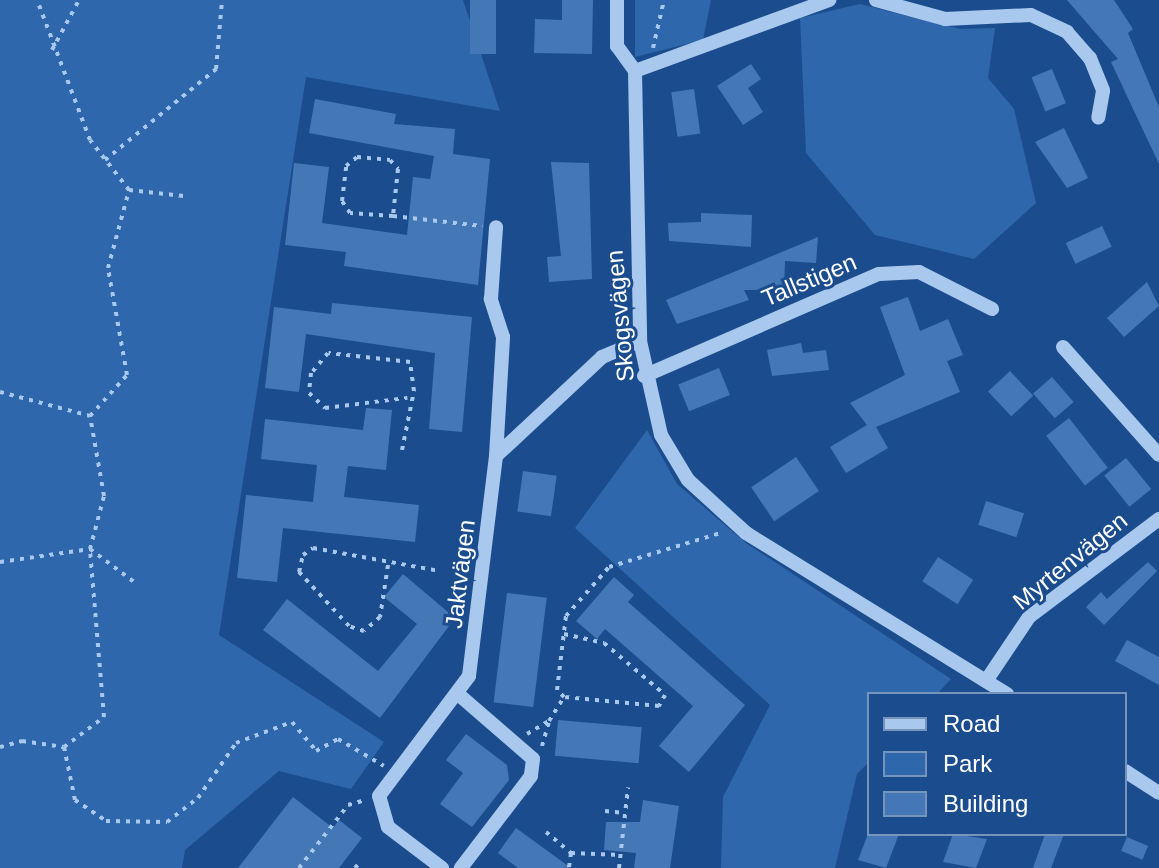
<!DOCTYPE html>
<meta charset="utf-8">
<style>
body{margin:0}
#map{position:relative;width:1159px;height:868px;overflow:hidden;background:#1b4d8e;font-family:Helvetica,sans-serif}
div>[style]{position:absolute}
.green>*{inset:0;background:#2e67ac}
.building>*{inset:0;background:#4477b6;transform-origin:0 0}
.path>*{height:4px;margin-top:-2px;transform-origin:0;background:repeating-linear-gradient(90deg,#a9c8ee 0 4px,transparent 0 10px)}
.minor>*{height:14px;margin:-7px;padding:0 7px;transform-origin:7px;border-radius:7px;background:#a9c8ee}
span{translate:-50% -50%;white-space:nowrap;text-align:center;line-height:1.15;-webkit-text-stroke:6px #1b4d8e;paint-order:stroke}
.street-label{font-size:24px;color:#fff}
.legend{position:absolute;left:867px;top:692px;width:260px;height:144px;box-sizing:border-box;background:#1b4d8e;border:2px solid #7694bb;margin:0;padding:10px 14px;list-style:none;font-size:24px;color:#fff}
.legend li{display:flex;align-items:center;gap:16px;height:40px}
.legend b{width:40px;border:2px solid #7694bb}
</style>
<div id="map">
<div class="green">
<div style="clip-path:polygon(0 0,463px 0,500px 111px,306px 77px,219px 635px,384px 742px,351px 789px,279px 771px,185px 850px,182px 868px,0 868px)"></div>
<div style="clip-path:polygon(635px 0,711px 0,703px 40px,635px 57px)"></div>
<div style="clip-path:polygon(860px 4px,960px 29px,995px 28px,988px 78px,1014px 109px,1036px 203px,974px 259px,875px 235px,806px 153px,800px 18px)"></div>
<div style="clip-path:polygon(647px 430px,677px 484px,746px 543px,951px 679px,937px 694px,869px 694px,869px 762px,857px 774px,835px 868px,721px 868px,723px 797px,770px 705px,575px 528px)"></div>
</div>
<div class="building">
<div style="left:470px;top:0;width:26px;height:54px"></div>
<div style="clip-path:polygon(562px 0,593px 0,592px 54px,534px 53px,535px 19px,562px 20px)"></div>
<div style="clip-path:polygon(1067px 0,1114px 0,1133px 29px,1128px 33px,1159px 107px,1159px 164px,1111px 62px,1118px 59px)"></div>
<div style="clip-path:polygon(751px 64px,761px 79px,748px 88px,763px 112px,743px 125px,717px 86px)"></div>
<div style="left:1052px;top:69px;width:37px;height:22px;rotate:68deg"></div>
<div style="left:694px;top:89px;width:45px;height:23px;rotate:82deg"></div>
<div style="clip-path:polygon(315px 99px,396px 114px,394px 124px,455px 129px,453px 154px,490px 159px,478px 285px,344px 266px,346px 252px,285px 245px,294px 163px,329px 167px,322px 223px,407px 235px,413px 177px,430px 179px,434px 156px,309px 133px)"></div>
<div style="clip-path:polygon(1064px 128px,1088px 178px,1067px 188px,1035px 142px)"></div>
<div style="clip-path:polygon(551px 162px,589px 163px,592px 279px,549px 282px,547px 257px,561px 256px)"></div>
<div style="clip-path:polygon(701px 213px,752px 215px,751px 247px,669px 241px,668px 223px,701px 222px)"></div>
<div style="left:1102px;top:226px;width:23px;height:40px;rotate:65deg"></div>
<div style="clip-path:polygon(818px 237px,816px 263px,785px 261px,784px 290px,744px 290px,749px 300px,677px 324px,666px 300px)"></div>
<div style="clip-path:polygon(1147px 282px,1159px 306px,1124px 337px,1107px 318px)"></div>
<div style="clip-path:polygon(908px 297px,920px 331px,948px 319px,963px 355px,947px 361px,960px 392px,876px 427px,888px 448px,846px 473px,830px 447px,867px 425px,850px 403px,905px 375px,880px 307px)"></div>
<div style="clip-path:polygon(332px 303px,472px 317px,462px 432px,429px 429px,435px 353px,306px 334px,299px 392px,265px 388px,274px 307px,331px 314px)"></div>
<div style="clip-path:polygon(801px 343px,803px 353px,826px 350px,829px 370px,772px 376px,767px 350px)"></div>
<div style="left:719px;top:368px;width:29px;height:44px;rotate:68deg"></div>
<div style="left:1010px;top:371px;width:34px;height:30px;rotate:47deg"></div>
<div style="left:1052px;top:377px;width:33px;height:25px;rotate:49deg"></div>
<div style="clip-path:polygon(366px 408px,392px 410px,386px 470px,348px 466px,344px 497px,419px 505px,415px 542px,283px 528px,277px 582px,237px 578px,246px 495px,313px 502px,317px 465px,261px 459px,265px 419px,363px 430px)"></div>
<div style="left:1069px;top:418px;width:63px;height:29px;rotate:52deg"></div>
<div style="left:796px;top:457px;width:41px;height:54px;rotate:56deg"></div>
<div style="left:1126px;top:458px;width:40px;height:28px;rotate:51deg"></div>
<div style="left:523px;top:471px;width:34px;height:41px;rotate:8deg"></div>
<div style="left:986px;top:501px;width:40px;height:25px;rotate:18deg"></div>
<div style="left:938px;top:557px;width:42px;height:29px;rotate:33deg"></div>
<div style="clip-path:polygon(1148px 562px,1157px 571px,1104px 625px,1086px 607px,1101px 592px,1107px 599px)"></div>
<div style="clip-path:polygon(403px 574px,455px 618px,380px 718px,263px 630px,287px 599px,378px 671px,417px 624px,384px 597px)"></div>
<div style="clip-path:polygon(614px 577px,634px 595px,628px 602px,745px 705px,689px 772px,659px 746px,693px 706px,605px 629px,597px 639px,576px 621px)"></div>
<div style="left:507px;top:593px;width:40px;height:110px;rotate:7deg"></div>
<div style="clip-path:polygon(1127px 640px,1159px 657px,1159px 685px,1115px 661px)"></div>
<div style="left:558px;top:720px;width:84px;height:36px;rotate:5deg"></div>
<div style="clip-path:polygon(466px 734px,507px 765px,509px 780px,472px 827px,440px 804px,463px 773px,446px 760px)"></div>
<div style="clip-path:polygon(293px 797px,333px 828px,339px 820px,362px 838px,339px 868px,238px 868px)"></div>
<div style="clip-path:polygon(643px 800px,679px 806px,670px 868px,634px 868px,636px 853px,604px 850px,606px 822px,640px 822px)"></div>
<div style="clip-path:polygon(516px 828px,571px 868px,518px 868px,498px 853px)"></div>
<div style="clip-path:polygon(868px 834px,899px 834px,886px 868px,858px 860px)"></div>
<div style="clip-path:polygon(953px 834px,987px 839px,976px 868px,943px 862px)"></div>
<div style="clip-path:polygon(1045px 834px,1064px 834px,1051px 868px,1033px 868px)"></div>
<div style="left:1127px;top:837px;width:23px;height:15px;rotate:23deg"></div>
</div>
<div class="path">
<div style="left:653px;top:48px;width:49px;rotate:-77.1deg"></div>
<div style="left:52px;top:50px;width:57px;rotate:-61.6deg"></div>
<div style="left:105px;top:160px;width:144px;rotate:-39.3deg"></div>
<div style="left:216px;top:69px;width:69px;rotate:-85deg"></div>
<div style="left:129px;top:190px;width:55px;rotate:6.2deg"></div>
<div style="left:393px;top:216px;width:43px;rotate:-176deg"></div>
<div style="left:350px;top:213px;width:14px;rotate:-124deg"></div>
<div style="left:342px;top:201px;width:35px;rotate:-83deg"></div>
<div style="left:346px;top:166px;width:14px;rotate:-39deg"></div>
<div style="left:357px;top:157px;width:33px;rotate:5deg"></div>
<div style="left:390px;top:160px;width:12px;rotate:48deg"></div>
<div style="left:398px;top:169px;width:47px;rotate:96.1deg"></div>
<div style="left:393px;top:216px;width:90px;rotate:6.4deg"></div>
<div style="left:0;top:392px;width:93px;rotate:14.9deg"></div>
<div style="left:402px;top:450px;width:60px;rotate:-78.5deg"></div>
<div style="left:414px;top:391px;width:29px;rotate:-98deg"></div>
<div style="left:410px;top:362px;width:82px;rotate:-173.7deg"></div>
<div style="left:328px;top:353px;width:26px;rotate:130deg"></div>
<div style="left:311px;top:373px;width:20px;rotate:96deg"></div>
<div style="left:309px;top:393px;width:22px;rotate:43deg"></div>
<div style="left:325px;top:408px;width:83px;rotate:-7deg"></div>
<div style="left:0;top:562px;width:91px;rotate:-8.2deg"></div>
<div style="left:90px;top:549px;width:54px;rotate:36.7deg"></div>
<div style="left:388px;top:565px;width:53px;rotate:98.7deg"></div>
<div style="left:380px;top:617px;width:21px;rotate:139deg"></div>
<div style="left:364px;top:631px;width:16px;rotate:-162deg"></div>
<div style="left:349px;top:626px;width:74px;rotate:-132.8deg"></div>
<div style="left:299px;top:572px;width:17px;rotate:-77deg"></div>
<div style="left:303px;top:555px;width:12px;rotate:-35deg"></div>
<div style="left:313px;top:548px;width:128px;rotate:10.3deg"></div>
<div style="left:564px;top:634px;width:41px;rotate:12.7deg"></div>
<div style="left:604px;top:643px;width:80px;rotate:40.4deg"></div>
<div style="left:665px;top:695px;width:13px;rotate:119deg"></div>
<div style="left:659px;top:706px;width:95px;rotate:-174.6deg"></div>
<div style="left:564px;top:697px;width:10px;rotate:-135deg"></div>
<div style="left:557px;top:690px;width:75px;rotate:-83.1deg"></div>
<div style="left:566px;top:616px;width:65px;rotate:-48.7deg"></div>
<div style="left:609px;top:567px;width:116px;rotate:-17deg"></div>
<div style="left:527px;top:734px;width:26px;rotate:-31deg"></div>
<div style="left:549px;top:721px;width:28px;rotate:-58deg"></div>
<div style="left:542px;top:746px;width:26px;rotate:-74deg"></div>
<div style="left:0;top:747px;width:23px;rotate:-15deg"></div>
<div style="left:22px;top:741px;width:42px;rotate:8.1deg"></div>
<div style="left:64px;top:747px;width:50px;rotate:-36.9deg"></div>
<div style="left:104px;top:717px;width:169px;rotate:-94.8deg"></div>
<div style="left:90px;top:549px;width:55px;rotate:-75.2deg"></div>
<div style="left:104px;top:496px;width:81px;rotate:-99.9deg"></div>
<div style="left:90px;top:416px;width:55px;rotate:-47.9deg"></div>
<div style="left:127px;top:375px;width:109px;rotate:-100.1deg"></div>
<div style="left:108px;top:268px;width:81px;rotate:-74.9deg"></div>
<div style="left:129px;top:190px;width:63px;rotate:-128deg"></div>
<div style="left:90px;top:140px;width:150px;rotate:-110.7deg"></div>
<div style="left:64px;top:747px;width:54px;rotate:78.3deg"></div>
<div style="left:75px;top:800px;width:37px;rotate:34deg"></div>
<div style="left:106px;top:821px;width:61px;rotate:0.9deg"></div>
<div style="left:167px;top:822px;width:39px;rotate:-38deg"></div>
<div style="left:198px;top:798px;width:67px;rotate:-55.4deg"></div>
<div style="left:236px;top:743px;width:60px;rotate:-20.6deg"></div>
<div style="left:292px;top:722px;width:38px;rotate:50deg"></div>
<div style="left:316px;top:751px;width:25px;rotate:-29deg"></div>
<div style="left:338px;top:739px;width:53px;rotate:30.4deg"></div>
<div style="left:605px;top:811px;width:20px;rotate:6deg"></div>
<div style="left:546px;top:832px;width:33px;rotate:40deg"></div>
<div style="left:571px;top:853px;width:15px;rotate:98deg"></div>
<div style="left:571px;top:853px;width:50px;rotate:2.3deg"></div>
<div style="left:299px;top:868px;width:80px;rotate:-52.1deg"></div>
<div style="left:348px;top:805px;width:19px;rotate:-16deg"></div>
<div style="left:355px;top:868px;width:8px;rotate:-50deg"></div>
<div style="left:619px;top:868px;width:81px;rotate:-83.6deg"></div>
</div>
<div class="minor">
<div style="left:617px;top:0;width:46px;rotate:90deg"></div>
<div style="left:617px;top:46px;width:31px;rotate:54deg"></div>
<div style="left:635px;top:71px;width:270px;rotate:88.9deg"></div>
<div style="left:640px;top:341px;width:96px;rotate:77.4deg"></div>
<div style="left:661px;top:435px;width:52px;rotate:59deg"></div>
<div style="left:688px;top:480px;width:79px;rotate:42.4deg"></div>
<div style="left:746px;top:533px;width:307px;rotate:31.7deg"></div>
<div style="left:876px;top:0;width:72px;rotate:15.4deg"></div>
<div style="left:945px;top:19px;width:86px;rotate:-2.7deg"></div>
<div style="left:1031px;top:15px;width:40px;rotate:25deg"></div>
<div style="left:1067px;top:32px;width:35px;rotate:49deg"></div>
<div style="left:1090px;top:58px;width:35px;rotate:68deg"></div>
<div style="left:1103px;top:91px;width:27px;rotate:100deg"></div>
<div style="left:635px;top:71px;width:207px;rotate:-20.1deg"></div>
<div style="left:1063px;top:347px;width:144px;rotate:48.4deg"></div>
<div style="left:644px;top:376px;width:256px;rotate:-23.5deg"></div>
<div style="left:879px;top:274px;width:40px;rotate:-2.9deg"></div>
<div style="left:919px;top:272px;width:82px;rotate:26.9deg"></div>
<div style="left:496px;top:456px;width:119px;rotate:-86.6deg"></div>
<div style="left:503px;top:337px;width:40px;rotate:-108deg"></div>
<div style="left:491px;top:299px;width:72px;rotate:-86deg"></div>
<div style="left:986px;top:681px;width:77px;rotate:-56.1deg"></div>
<div style="left:1029px;top:617px;width:163px;rotate:-37deg"></div>
<div style="left:458px;top:694px;width:99px;rotate:40.9deg"></div>
<div style="left:533px;top:759px;width:17px;rotate:97deg"></div>
<div style="left:531px;top:776px;width:116px;rotate:127.3deg"></div>
<div style="left:1125px;top:771px;width:40px;rotate:32.9deg"></div>
<div style="left:442px;top:868px;width:68px;rotate:-142.8deg"></div>
<div style="left:388px;top:827px;width:32px;rotate:-106deg"></div>
<div style="left:379px;top:796px;width:150px;rotate:-53.1deg"></div>
<div style="left:469px;top:676px;width:222px;rotate:-83deg"></div>
<div style="left:496px;top:456px;width:145px;rotate:-43deg"></div>
<div style="left:602px;top:357px;width:41px;rotate:-22.8deg"></div>
</div>
<div class="street-label">
<span style="left:809px;top:280px;rotate:-23deg">Tallstigen</span>
<span style="left:620px;top:316px;rotate:-95deg">Skogsvägen</span>
<span style="left:1070px;top:561px;rotate:-39deg">Myrtenvägen</span>
<span style="left:460px;top:574px;rotate:-83deg">Jaktvägen</span>
</div>
<ul class="legend">
<li><b style="height:10px;background:#a9c8ee"></b>Road</li>
<li><b style="height:22px;background:#2e67ac"></b>Park</li>
<li><b style="height:22px;background:#4477b6"></b>Building</li>
</ul>
</div>
